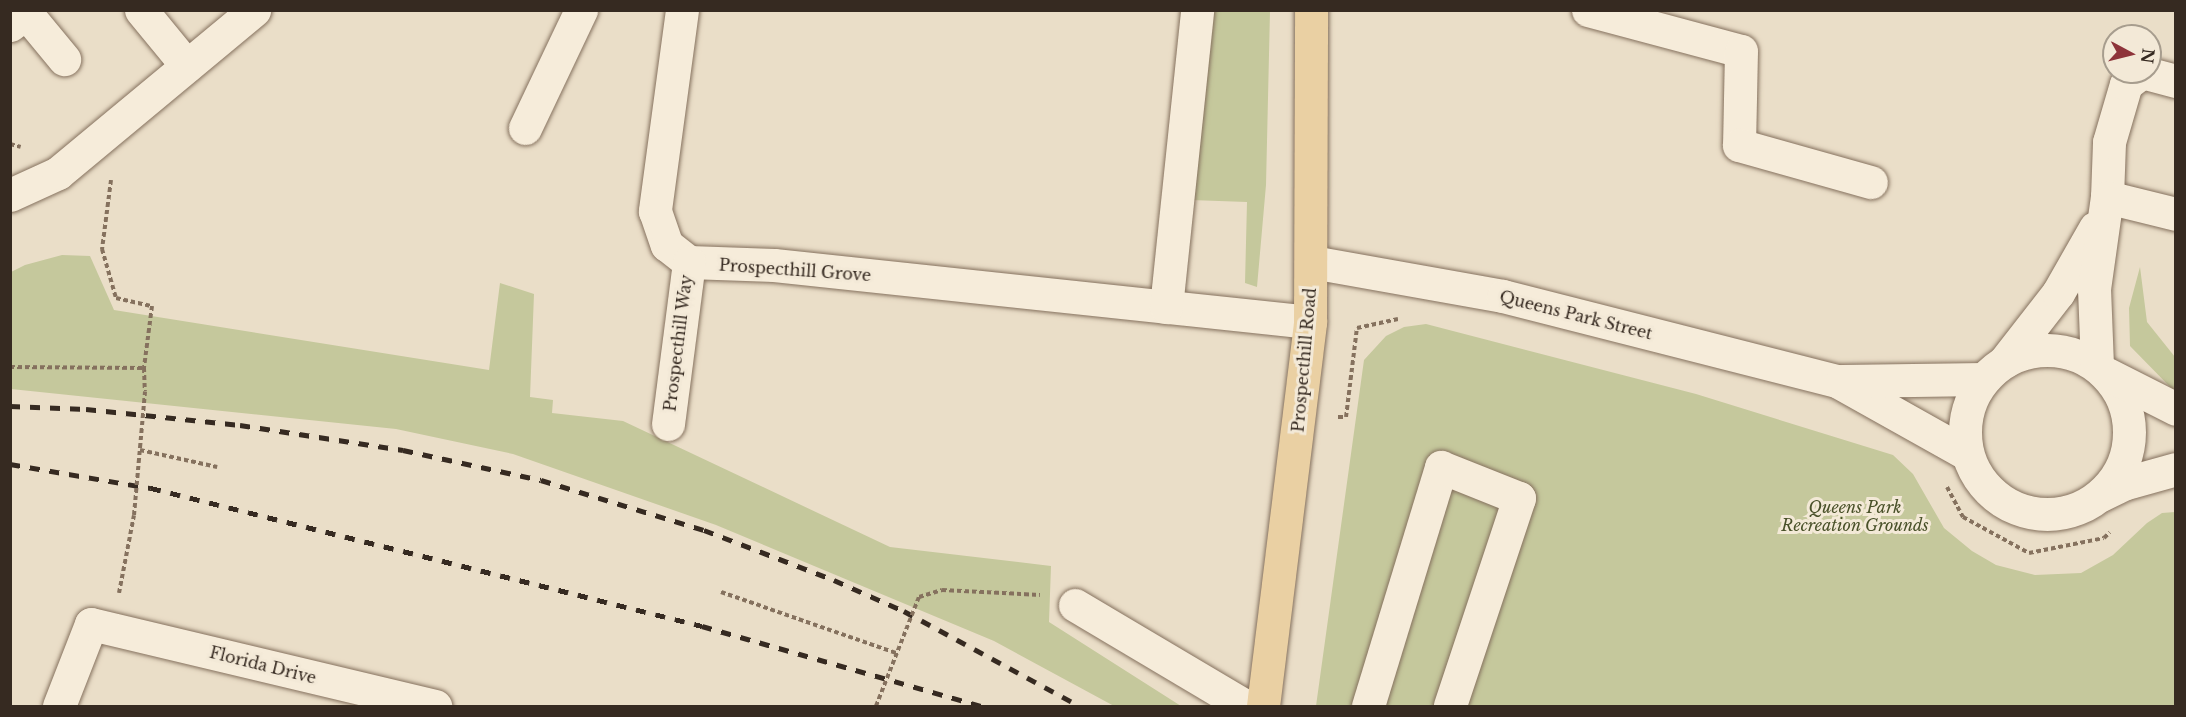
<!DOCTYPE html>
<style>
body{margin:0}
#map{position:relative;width:2186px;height:717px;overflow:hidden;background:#eadec8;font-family:"Libre Baskerville",serif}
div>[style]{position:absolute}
.green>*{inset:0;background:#c5c89c}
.path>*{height:4px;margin-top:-2px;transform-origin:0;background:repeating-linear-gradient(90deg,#85715e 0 4.5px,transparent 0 7.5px)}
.roads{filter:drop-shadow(0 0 2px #85715e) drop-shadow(0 0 2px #85715e)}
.minor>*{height:33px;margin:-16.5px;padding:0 16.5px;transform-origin:16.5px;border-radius:16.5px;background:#f6ecda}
.minor>.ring{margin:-16.5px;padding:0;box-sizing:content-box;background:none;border:33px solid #f6ecda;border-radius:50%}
.major>*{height:33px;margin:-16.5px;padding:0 16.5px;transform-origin:16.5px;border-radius:16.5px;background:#ead0a3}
.rail>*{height:4.5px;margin-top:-2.25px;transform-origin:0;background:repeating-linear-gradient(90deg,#362a21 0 10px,transparent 0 20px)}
.path-bridge>*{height:4px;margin-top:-2px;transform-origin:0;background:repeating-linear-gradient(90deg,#85715e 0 4.5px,transparent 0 7.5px)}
span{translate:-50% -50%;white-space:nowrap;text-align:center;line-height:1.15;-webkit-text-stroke:6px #f3e9d7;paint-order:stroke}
.street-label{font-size:16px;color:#362a21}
.park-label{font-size:16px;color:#495129;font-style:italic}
.frame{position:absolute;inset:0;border:12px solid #362a21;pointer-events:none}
.north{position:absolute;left:2102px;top:24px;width:60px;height:60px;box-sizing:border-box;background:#f3e9d7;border:2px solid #a79d8e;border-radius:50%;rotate:97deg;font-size:16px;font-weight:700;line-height:24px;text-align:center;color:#362a21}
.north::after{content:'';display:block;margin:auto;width:21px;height:27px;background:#8e343a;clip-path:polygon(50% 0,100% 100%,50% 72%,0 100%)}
</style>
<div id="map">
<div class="green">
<div style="clip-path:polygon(1210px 11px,1270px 11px,1266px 185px,1257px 287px,1245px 283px,1247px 202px,1191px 200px)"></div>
<div style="clip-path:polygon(62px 255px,90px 256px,114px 310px,489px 370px,500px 283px,534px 294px,530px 397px,553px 400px,552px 413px,623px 421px,890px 547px,1051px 566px,1049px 622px,1181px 706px,1114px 706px,994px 641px,716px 525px,513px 454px,396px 429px,11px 389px,11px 272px,25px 265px)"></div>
<div style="clip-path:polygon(2140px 267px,2147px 322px,2175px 357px,2175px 392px,2130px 346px,2129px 308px)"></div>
<div style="clip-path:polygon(1426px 324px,1696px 394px,1893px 455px,1913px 474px,1944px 528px,1972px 551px,1996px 565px,2035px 575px,2081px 573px,2113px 555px,2147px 523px,2162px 513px,2175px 512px,2175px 706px,1316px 706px,1364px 360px,1386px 336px,1404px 327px)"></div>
</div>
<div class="path">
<div style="left:10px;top:144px;width:11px;rotate:15deg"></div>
<div style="left:111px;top:180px;width:70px;rotate:97.4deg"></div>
<div style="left:102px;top:249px;width:51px;rotate:74.1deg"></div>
<div style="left:116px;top:298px;width:37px;rotate:13deg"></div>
<div style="left:152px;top:306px;width:63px;rotate:97.4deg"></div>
<div style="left:144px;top:368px;width:23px;rotate:88deg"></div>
<div style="left:10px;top:367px;width:134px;rotate:0.4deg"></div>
<div style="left:1338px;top:417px;width:8px"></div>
<div style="left:1346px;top:417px;width:90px;rotate:-83deg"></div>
<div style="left:1357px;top:328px;width:42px;rotate:-12.4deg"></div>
<div style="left:140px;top:450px;width:79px;rotate:12.4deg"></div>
<div style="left:1947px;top:487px;width:34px;rotate:62deg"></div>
<div style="left:1963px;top:517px;width:75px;rotate:28.6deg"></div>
<div style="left:2029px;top:553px;width:76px;rotate:-11.3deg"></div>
<div style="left:2104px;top:538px;width:8px;rotate:-45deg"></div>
<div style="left:721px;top:592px;width:185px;rotate:19.2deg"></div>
<div style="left:119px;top:593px;width:79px;rotate:-79.1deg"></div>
<div style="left:919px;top:597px;width:24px;rotate:-17deg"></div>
<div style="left:942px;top:590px;width:98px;rotate:2.9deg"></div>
</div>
<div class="roads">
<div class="minor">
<div style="left:141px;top:10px;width:72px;rotate:50.6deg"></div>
<div style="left:682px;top:10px;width:203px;rotate:97.7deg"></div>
<div style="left:655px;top:211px;width:36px;rotate:71deg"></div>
<div style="left:667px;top:245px;width:28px;rotate:38deg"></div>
<div style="left:689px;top:262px;width:85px;rotate:2deg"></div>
<div style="left:774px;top:265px;width:539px;rotate:6.07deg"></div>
<div style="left:1588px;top:10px;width:158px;rotate:15deg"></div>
<div style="left:1741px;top:51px;width:94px;rotate:91.2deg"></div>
<div style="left:1739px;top:145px;width:137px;rotate:15.7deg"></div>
<div style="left:10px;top:25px;width:20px;rotate:-37deg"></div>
<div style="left:26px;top:13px;width:60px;rotate:50.4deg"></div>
<div style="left:525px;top:128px;width:131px;rotate:-64.6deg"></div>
<div style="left:10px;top:195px;width:53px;rotate:-24.6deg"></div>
<div style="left:58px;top:173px;width:255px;rotate:-39.7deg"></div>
<div style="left:2107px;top:197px;width:55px;rotate:-87.9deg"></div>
<div style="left:2109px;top:142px;width:60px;rotate:-73.7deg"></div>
<div style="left:2126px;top:84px;width:20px;rotate:-37deg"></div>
<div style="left:2142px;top:72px;width:35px;rotate:15deg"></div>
<div style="left:1312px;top:262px;width:194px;rotate:10.1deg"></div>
<div style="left:1503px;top:296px;width:345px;rotate:14.3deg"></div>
<div style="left:1837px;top:381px;width:149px;rotate:29.3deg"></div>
<div style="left:1166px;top:307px;width:299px;rotate:-84deg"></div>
<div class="ring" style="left:1965px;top:350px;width:131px;height:131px"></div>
<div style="left:2005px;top:361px;width:86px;rotate:-52.1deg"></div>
<div style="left:2058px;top:293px;width:75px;rotate:-60.4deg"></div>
<div style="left:2097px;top:366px;width:77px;rotate:-92.2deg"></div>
<div style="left:2094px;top:289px;width:93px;rotate:-82deg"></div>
<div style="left:2107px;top:197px;width:71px;rotate:13.8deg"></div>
<div style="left:2107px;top:374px;width:77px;rotate:26.9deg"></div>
<div style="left:1842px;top:381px;width:142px;rotate:-0.8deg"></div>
<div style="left:668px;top:424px;width:163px;rotate:-82.6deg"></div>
<div style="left:2101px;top:495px;width:28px;rotate:-26deg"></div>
<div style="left:2126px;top:483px;width:52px;rotate:-15.6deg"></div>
<div style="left:1075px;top:605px;width:198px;rotate:30.7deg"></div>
<div style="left:59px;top:706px;width:88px;rotate:-68.7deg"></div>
<div style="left:91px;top:624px;width:354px;rotate:13.4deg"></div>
<div style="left:1368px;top:706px;width:250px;rotate:-73deg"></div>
<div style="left:1441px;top:467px;width:84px;rotate:21.7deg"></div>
<div style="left:1519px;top:498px;width:219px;rotate:108.4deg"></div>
</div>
<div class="major">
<div style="left:1263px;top:706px;width:387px;rotate:-83deg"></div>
<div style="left:1310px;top:322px;width:312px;rotate:-89.8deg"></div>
</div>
</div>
<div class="rail">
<div style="left:10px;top:406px;width:76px;rotate:2.3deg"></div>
<div style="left:86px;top:409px;width:155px;rotate:5.9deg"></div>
<div style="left:240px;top:425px;width:165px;rotate:8.7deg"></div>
<div style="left:403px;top:450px;width:141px;rotate:12.3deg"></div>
<div style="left:541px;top:480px;width:170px;rotate:17.1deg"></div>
<div style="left:704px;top:530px;width:139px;rotate:21deg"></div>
<div style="left:834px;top:580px;width:77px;rotate:23.9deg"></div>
<div style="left:904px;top:611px;width:200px;rotate:28.4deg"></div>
<div style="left:10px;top:464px;width:143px;rotate:9.7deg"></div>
<div style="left:151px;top:488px;width:568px;rotate:14.06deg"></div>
<div style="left:702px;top:626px;width:290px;rotate:16deg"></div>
</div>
<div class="path-bridge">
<div style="left:134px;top:515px;width:124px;rotate:-84.9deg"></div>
<div style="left:876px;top:706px;width:117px;rotate:-68.5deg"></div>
</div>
<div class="street-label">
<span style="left:795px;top:270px;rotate:4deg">Prospecthill Grove</span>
<span style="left:1576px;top:315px;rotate:14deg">Queens Park Street</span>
<span style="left:678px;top:343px;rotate:-83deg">Prospecthill Way</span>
<span style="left:1304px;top:360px;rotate:-85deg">Prospecthill Road</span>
<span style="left:263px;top:665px;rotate:14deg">Florida Drive</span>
</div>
<div class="park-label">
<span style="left:1855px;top:516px">Queens Park<br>Recreation Grounds</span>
</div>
<div class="frame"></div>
<div class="north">N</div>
</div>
